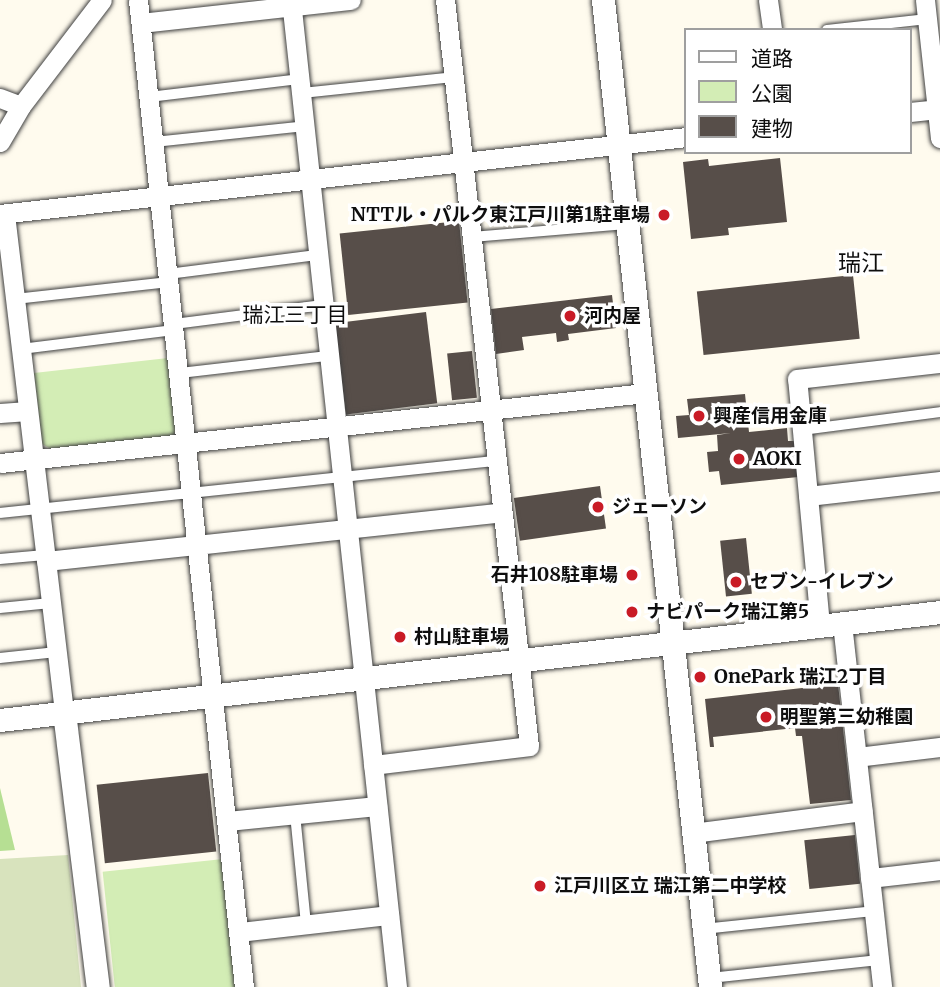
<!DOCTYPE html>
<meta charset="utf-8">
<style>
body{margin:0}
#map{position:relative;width:940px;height:987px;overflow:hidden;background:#fffbee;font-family:Merriweather,"Noto Sans JP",serif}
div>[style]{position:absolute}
.green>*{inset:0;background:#d3edb5;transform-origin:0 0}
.forest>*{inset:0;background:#b6df93}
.cemetery>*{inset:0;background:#d8e3bd}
.building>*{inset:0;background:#574e49;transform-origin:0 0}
.roads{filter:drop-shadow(0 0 2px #414141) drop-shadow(0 0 2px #414141)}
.service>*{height:10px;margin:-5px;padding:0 5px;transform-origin:5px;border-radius:5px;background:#fff}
.minor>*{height:19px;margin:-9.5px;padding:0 9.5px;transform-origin:9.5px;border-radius:9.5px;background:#fff}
.tertiary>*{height:23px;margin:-11.5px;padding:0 11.5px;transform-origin:11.5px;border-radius:11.5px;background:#fff}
.dots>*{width:19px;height:19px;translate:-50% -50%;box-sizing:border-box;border:4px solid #fff;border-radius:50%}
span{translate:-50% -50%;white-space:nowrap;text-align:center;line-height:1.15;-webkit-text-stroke:7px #fff;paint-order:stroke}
.poi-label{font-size:19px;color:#0e0e0e;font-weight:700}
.right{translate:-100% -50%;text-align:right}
.left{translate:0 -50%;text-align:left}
.neighbourhood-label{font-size:21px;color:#0e0e0e}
.quarter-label{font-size:23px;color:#0e0e0e}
.legend{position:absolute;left:684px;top:28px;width:228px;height:126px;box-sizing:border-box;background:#fff;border:2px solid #9f9f9f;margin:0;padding:9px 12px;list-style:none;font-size:21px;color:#0e0e0e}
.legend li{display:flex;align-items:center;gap:14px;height:35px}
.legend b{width:35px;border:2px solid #9f9f9f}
</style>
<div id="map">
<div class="green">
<div style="clip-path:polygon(168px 358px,177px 430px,170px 439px,53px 450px,42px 444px,34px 373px)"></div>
<div style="left:223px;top:859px;width:129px;height:121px;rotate:84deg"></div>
</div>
<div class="forest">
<div style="clip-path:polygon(0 788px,15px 850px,0 851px)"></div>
</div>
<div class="cemetery">
<div style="clip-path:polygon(68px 855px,81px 987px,0 987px,0 859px)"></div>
</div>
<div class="building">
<div style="clip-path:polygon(780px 158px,787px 222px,728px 228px,729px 235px,691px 239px,683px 162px,708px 159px,709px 166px)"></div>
<div style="left:459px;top:221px;width:82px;height:120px;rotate:84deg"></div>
<div style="left:853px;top:275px;width:64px;height:157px;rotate:84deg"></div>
<div style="clip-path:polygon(612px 295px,616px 328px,568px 334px,569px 340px,557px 342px,556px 333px,522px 337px,524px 350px,496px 354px,491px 309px)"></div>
<div style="left:426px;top:312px;width:92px;height:92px;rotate:83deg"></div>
<div style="left:472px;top:351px;width:47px;height:25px;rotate:84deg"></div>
<div style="clip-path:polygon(745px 394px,749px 432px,787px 428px,788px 441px,794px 441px,798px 477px,721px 485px,719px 471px,709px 472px,707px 452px,718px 451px,717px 435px,731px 433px,678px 438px,676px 416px,689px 415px,687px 399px)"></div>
<div style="left:600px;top:486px;width:43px;height:87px;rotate:82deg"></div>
<div style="left:746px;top:538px;width:56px;height:26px;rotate:84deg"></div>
<div style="clip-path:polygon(838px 684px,851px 800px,810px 804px,802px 736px,796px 736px,795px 728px,713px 737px,714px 747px,710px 747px,705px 699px)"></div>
<div style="left:208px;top:773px;width:79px;height:112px;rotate:84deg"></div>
<div style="left:855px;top:835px;width:49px;height:51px;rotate:84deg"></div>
</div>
<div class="roads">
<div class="service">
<div style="left:827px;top:30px;width:101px;rotate:-6.3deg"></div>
<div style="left:302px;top:93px;width:152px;rotate:-6deg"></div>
<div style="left:149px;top:97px;width:153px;rotate:-6.8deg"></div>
<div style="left:154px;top:142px;width:152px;rotate:-6deg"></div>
<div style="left:471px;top:237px;width:157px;rotate:-4.8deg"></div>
<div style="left:168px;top:274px;width:150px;rotate:-7.3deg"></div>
<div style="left:15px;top:299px;width:155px;rotate:-6.3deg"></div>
<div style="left:174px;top:324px;width:150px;rotate:-7.3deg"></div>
<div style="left:21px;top:349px;width:154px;rotate:-7.1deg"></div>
<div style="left:180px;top:373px;width:149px;rotate:-6.6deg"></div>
<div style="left:802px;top:430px;width:139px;rotate:-7.4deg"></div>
<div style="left:0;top:513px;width:499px;rotate:-6deg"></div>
<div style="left:0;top:559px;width:45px;rotate:-5.1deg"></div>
<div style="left:0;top:608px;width:51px;rotate:-5.6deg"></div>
<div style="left:0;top:658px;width:57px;rotate:-6deg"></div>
<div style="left:295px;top:814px;width:112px;rotate:84.3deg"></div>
<div style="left:703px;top:929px;width:171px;rotate:-6deg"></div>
<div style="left:710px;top:978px;width:170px;rotate:-6.1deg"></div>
</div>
<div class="minor">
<div style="left:138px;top:0;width:993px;rotate:83.87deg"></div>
<div style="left:291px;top:0;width:993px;rotate:83.87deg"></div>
<div style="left:768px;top:0;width:30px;rotate:82deg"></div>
<div style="left:925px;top:0;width:139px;rotate:83.8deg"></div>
<div style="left:141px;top:23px;width:211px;rotate:-6.3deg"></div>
<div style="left:0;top:98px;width:22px;rotate:21deg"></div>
<div style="left:910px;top:112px;width:30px;rotate:-6deg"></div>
<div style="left:0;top:142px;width:42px;rotate:-59.7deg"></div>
<div style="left:21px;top:106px;width:133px;rotate:-52.6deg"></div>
<div style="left:0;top:214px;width:690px;rotate:-6.4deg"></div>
<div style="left:5px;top:214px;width:501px;rotate:83.24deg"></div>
<div style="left:0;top:413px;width:28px;rotate:-4deg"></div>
<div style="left:0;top:463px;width:649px;rotate:-6.19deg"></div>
<div style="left:808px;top:496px;width:133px;rotate:-6.5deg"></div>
<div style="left:46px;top:561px;width:458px;rotate:-6.1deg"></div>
<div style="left:842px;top:623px;width:366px;rotate:83.7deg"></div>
<div style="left:820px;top:625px;width:247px;rotate:-95.3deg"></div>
<div style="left:797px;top:379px;width:144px;rotate:-6.4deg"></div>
<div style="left:857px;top:757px;width:84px;rotate:-6.9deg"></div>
<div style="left:373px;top:765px;width:157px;rotate:-6.9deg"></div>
<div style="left:529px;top:746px;width:751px;rotate:-96.42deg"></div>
<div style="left:227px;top:821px;width:151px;rotate:-5.7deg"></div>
<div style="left:692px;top:833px;width:172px;rotate:-7.3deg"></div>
<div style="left:870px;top:878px;width:70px;rotate:-6.5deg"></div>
<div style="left:239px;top:932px;width:151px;rotate:-6.5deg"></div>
</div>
<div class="tertiary">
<div style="left:603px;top:0;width:993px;rotate:83.81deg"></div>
<div style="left:64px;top:712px;width:277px;rotate:83deg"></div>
<div style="left:0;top:720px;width:946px;rotate:-6.55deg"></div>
</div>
</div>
<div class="dots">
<div style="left:664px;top:215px;background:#c91b26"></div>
<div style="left:570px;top:316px;background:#c91b26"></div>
<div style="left:699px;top:416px;background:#c91b26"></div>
<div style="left:739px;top:459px;background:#c91b26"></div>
<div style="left:598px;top:507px;background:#c91b26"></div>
<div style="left:632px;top:575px;background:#c91b26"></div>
<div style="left:736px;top:582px;background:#c91b26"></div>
<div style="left:632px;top:612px;background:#c91b26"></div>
<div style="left:400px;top:637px;background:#c91b26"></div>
<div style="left:700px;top:677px;background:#c91b26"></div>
<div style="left:766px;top:717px;background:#c91b26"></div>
<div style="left:540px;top:886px;background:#c91b26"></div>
</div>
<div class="poi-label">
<span class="right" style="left:650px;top:215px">NTTル・パルク東江戸川第1駐車場</span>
<span class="left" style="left:584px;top:316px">河内屋</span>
<span class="left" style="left:713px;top:416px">興産信用金庫</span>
<span class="left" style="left:753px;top:459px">AOKI</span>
<span class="left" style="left:612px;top:507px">ジェーソン</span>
<span class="right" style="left:618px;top:575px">石井108駐車場</span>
<span class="left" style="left:750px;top:582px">セブン-イレブン</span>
<span class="left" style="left:646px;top:612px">ナビパーク瑞江第5</span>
<span class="left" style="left:414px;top:637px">村山駐車場</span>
<span class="left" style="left:714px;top:677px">OnePark 瑞江2丁目</span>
<span class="left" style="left:780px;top:717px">明聖第三幼稚園</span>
<span class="left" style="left:554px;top:886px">江戸川区立 瑞江第二中学校</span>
</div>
<div class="neighbourhood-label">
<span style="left:295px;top:315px">瑞江三丁目</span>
</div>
<div class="quarter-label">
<span style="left:861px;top:263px">瑞江</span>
</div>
<ul class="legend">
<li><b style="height:9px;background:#fff"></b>道路</li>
<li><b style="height:19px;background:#d3edb5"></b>公園</li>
<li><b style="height:19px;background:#574e49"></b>建物</li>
</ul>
</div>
